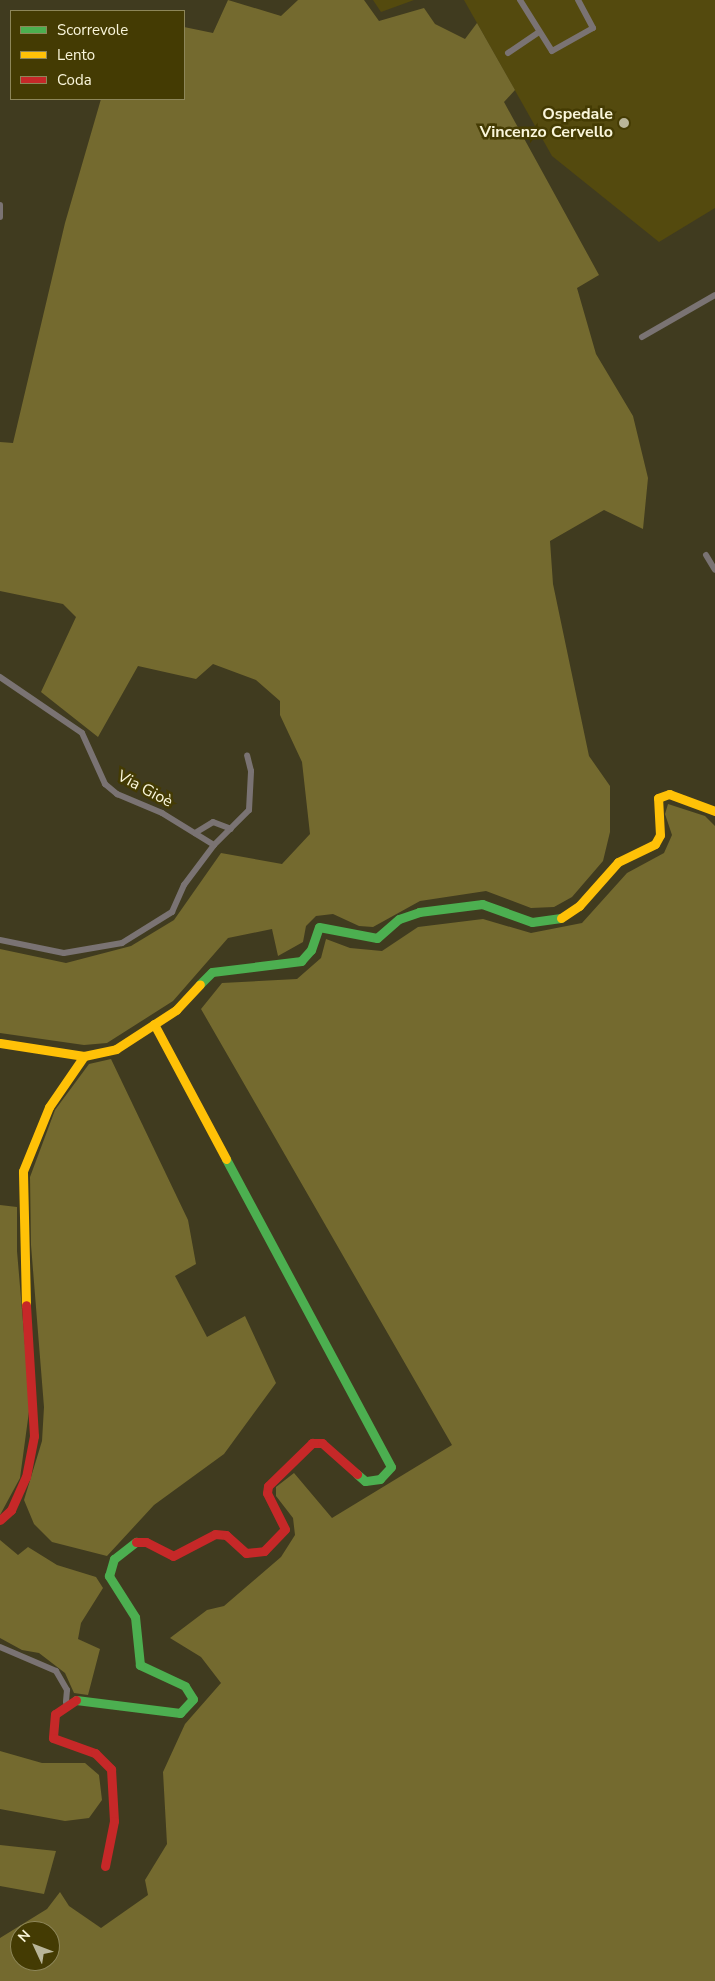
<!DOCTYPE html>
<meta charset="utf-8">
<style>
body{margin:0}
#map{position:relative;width:715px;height:1981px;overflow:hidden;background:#403b1f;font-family:"Nunito Sans",sans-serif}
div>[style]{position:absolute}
.built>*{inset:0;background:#544a0e}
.green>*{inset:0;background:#746a2f}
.street>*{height:6px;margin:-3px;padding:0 3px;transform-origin:3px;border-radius:3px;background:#7a7373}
.fast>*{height:9px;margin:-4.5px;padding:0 4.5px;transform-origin:4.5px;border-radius:4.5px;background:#4caf50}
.slow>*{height:9px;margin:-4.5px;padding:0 4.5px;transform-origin:4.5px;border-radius:4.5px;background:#ffc107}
.jam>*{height:9px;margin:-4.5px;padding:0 4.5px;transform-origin:4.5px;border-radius:4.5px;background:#c62828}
.dots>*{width:14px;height:14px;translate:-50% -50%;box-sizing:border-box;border:2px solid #443b03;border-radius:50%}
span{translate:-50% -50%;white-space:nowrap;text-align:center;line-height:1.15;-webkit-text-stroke:5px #443b03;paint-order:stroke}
.poi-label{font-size:16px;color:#faf6db;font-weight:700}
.right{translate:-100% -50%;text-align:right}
.street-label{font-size:16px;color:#faf6db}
.legend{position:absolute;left:10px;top:10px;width:175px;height:90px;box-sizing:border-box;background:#443b03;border:1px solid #8d8659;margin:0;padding:6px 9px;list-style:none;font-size:15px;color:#faf6db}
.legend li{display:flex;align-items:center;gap:10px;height:25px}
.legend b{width:25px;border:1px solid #8d8659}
.north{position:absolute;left:10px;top:1921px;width:50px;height:50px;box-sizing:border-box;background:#443b03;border:1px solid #8d8659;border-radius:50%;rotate:313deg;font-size:14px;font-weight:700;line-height:20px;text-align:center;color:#faf6db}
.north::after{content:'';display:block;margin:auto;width:18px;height:22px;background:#b9b599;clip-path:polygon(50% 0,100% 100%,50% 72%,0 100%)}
</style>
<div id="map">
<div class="built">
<div style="clip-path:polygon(373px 0,414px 0,381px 12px)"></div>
<div style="clip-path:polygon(464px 0,715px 0,715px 208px,659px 242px,552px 156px)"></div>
</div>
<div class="green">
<div style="clip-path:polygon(228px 0,281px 16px,298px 0,364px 0,379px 21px,424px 8px,435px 24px,465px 39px,477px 23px,515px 90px,504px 102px,599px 275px,577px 288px,596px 354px,633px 416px,648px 478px,643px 529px,604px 510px,550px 541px,553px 584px,589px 756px,610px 786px,610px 832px,603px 861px,572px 897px,554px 907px,531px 908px,486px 891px,420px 901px,373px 927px,359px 926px,333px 914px,316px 916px,306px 926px,303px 942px,278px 956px,272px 929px,228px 938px,173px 1001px,107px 1043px,84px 1045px,0 1033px,0 949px,66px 963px,131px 946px,174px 920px,221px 853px,282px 864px,310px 834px,302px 762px,280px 715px,280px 701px,256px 680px,213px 664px,196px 679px,138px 666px,98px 737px,41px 692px,76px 617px,63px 604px,0 591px,0 442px,13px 443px,65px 223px,101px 99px,184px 99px,184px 27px,213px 33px)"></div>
<div style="clip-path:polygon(evenodd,668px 804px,705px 816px,715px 826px,715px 1981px,0 1981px,0 1938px,47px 1909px,60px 1892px,69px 1906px,101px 1928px,148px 1895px,145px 1880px,167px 1844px,163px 1772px,185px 1724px,221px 1683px,201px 1657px,170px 1638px,207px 1610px,224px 1606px,281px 1557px,295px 1535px,293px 1518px,276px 1496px,276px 1487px,294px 1473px,332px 1518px,452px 1445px,201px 1009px,222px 983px,297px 979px,321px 958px,326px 939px,350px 948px,382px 951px,418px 927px,483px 919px,531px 933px,582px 923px,627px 873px,664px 853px,672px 835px,665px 814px,668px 804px,20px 1931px,50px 1931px,50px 1961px,20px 1961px,20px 1931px)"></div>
<div style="clip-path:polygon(111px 1059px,188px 1220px,196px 1264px,175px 1276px,207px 1337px,245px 1316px,276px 1383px,224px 1454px,154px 1505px,107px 1556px,52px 1542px,34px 1524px,24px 1500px,42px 1441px,44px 1407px,31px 1245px,30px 1177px,55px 1110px,89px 1064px)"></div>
<div style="clip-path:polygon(0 1205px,17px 1207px,17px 1251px,30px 1404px,20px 1478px,0 1515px)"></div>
<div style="clip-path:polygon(0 1540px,18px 1555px,28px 1547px,57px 1565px,96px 1577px,103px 1588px,81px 1623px,78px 1639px,100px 1649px,88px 1695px,74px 1693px,65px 1673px,39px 1653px,22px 1650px,0 1638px)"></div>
<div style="clip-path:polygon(0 1751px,42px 1763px,85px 1763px,99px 1775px,102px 1800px,89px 1818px,65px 1821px,0 1809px)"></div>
<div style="clip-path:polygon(0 1845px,56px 1851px,44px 1894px,0 1886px)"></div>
</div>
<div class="street">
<div style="left:520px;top:0;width:60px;rotate:57.9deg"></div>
<div style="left:552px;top:51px;width:47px;rotate:-29.3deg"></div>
<div style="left:593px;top:28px;width:32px;rotate:-118deg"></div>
<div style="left:508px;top:53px;width:37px;rotate:-34deg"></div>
<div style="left:0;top:205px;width:12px;rotate:90deg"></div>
<div style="left:642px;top:337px;width:84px;rotate:-29.9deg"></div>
<div style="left:706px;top:555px;width:17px;rotate:59deg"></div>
<div style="left:0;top:677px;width:99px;rotate:34.3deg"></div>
<div style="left:82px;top:733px;width:56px;rotate:65.7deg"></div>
<div style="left:105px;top:784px;width:16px;rotate:40deg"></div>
<div style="left:117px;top:794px;width:49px;rotate:22.9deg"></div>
<div style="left:162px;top:813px;width:61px;rotate:31.6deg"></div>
<div style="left:214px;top:845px;width:49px;rotate:-45deg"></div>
<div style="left:249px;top:810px;width:39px;rotate:-87deg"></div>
<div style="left:251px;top:771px;width:16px;rotate:-104deg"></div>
<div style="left:195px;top:833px;width:21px;rotate:-31deg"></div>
<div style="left:213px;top:822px;width:19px;rotate:21deg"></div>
<div style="left:0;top:940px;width:65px;rotate:11.5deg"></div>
<div style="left:64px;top:953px;width:59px;rotate:-9.8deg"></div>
<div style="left:122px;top:943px;width:59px;rotate:-31.8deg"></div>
<div style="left:172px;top:912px;width:30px;rotate:-66deg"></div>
<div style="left:184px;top:885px;width:50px;rotate:-53.1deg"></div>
<div style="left:0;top:1647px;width:61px;rotate:23.2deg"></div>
<div style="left:56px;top:1671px;width:22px;rotate:60deg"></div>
<div style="left:67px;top:1690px;width:12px;rotate:95deg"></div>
</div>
<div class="fast">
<div style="left:200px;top:984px;width:17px;rotate:-45deg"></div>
<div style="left:212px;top:972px;width:90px;rotate:-7deg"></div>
<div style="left:301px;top:961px;width:15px;rotate:-48deg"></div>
<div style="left:311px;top:950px;width:24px;rotate:-71deg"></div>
<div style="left:319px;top:927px;width:59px;rotate:10.7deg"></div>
<div style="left:377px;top:938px;width:29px;rotate:-41deg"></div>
<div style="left:399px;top:919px;width:21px;rotate:-19deg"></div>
<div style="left:419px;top:912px;width:64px;rotate:-7.2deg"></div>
<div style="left:482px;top:904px;width:53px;rotate:19.8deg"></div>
<div style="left:532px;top:922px;width:29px;rotate:-8deg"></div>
<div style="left:226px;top:1159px;width:349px;rotate:61.8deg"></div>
<div style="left:391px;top:1467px;width:16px;rotate:133deg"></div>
<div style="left:380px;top:1479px;width:15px;rotate:172deg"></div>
<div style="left:365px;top:1481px;width:11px;rotate:-139deg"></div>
<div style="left:76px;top:1700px;width:105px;rotate:7.1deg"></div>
<div style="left:180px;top:1713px;width:19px;rotate:-47deg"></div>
<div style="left:193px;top:1699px;width:15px;rotate:-122deg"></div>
<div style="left:185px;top:1686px;width:50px;rotate:-155deg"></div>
<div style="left:140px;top:1665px;width:48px;rotate:-95.9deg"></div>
<div style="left:135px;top:1617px;width:49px;rotate:-122.4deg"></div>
<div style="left:109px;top:1576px;width:18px;rotate:-74deg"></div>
<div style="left:114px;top:1559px;width:28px;rotate:-38deg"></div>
</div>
<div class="slow">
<div style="left:561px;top:918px;width:22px;rotate:-34deg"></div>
<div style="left:579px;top:906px;width:59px;rotate:-48.4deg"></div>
<div style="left:618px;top:862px;width:41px;rotate:-25.9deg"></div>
<div style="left:655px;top:844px;width:10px;rotate:-61deg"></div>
<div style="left:660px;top:835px;width:37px;rotate:-93deg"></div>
<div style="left:658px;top:798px;width:12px;rotate:-20deg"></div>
<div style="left:669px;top:794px;width:49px;rotate:20.3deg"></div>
<div style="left:154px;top:1024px;width:153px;rotate:61.9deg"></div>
<div style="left:0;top:1043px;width:85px;rotate:8.8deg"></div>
<div style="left:84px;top:1056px;width:33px;rotate:-12deg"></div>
<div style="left:116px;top:1049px;width:72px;rotate:-33deg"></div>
<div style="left:176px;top:1010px;width:35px;rotate:-47deg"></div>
<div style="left:26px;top:1305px;width:134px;rotate:-91.3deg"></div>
<div style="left:23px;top:1171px;width:69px;rotate:-67.9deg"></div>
<div style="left:49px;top:1107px;width:62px;rotate:-55.5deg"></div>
</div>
<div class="jam">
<div style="left:0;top:1520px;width:15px;rotate:-42deg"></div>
<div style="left:11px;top:1510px;width:36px;rotate:-66deg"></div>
<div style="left:26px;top:1477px;width:42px;rotate:-79deg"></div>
<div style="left:34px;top:1436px;width:131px;rotate:-93.5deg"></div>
<div style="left:136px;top:1542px;width:10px"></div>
<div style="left:146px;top:1542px;width:30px;rotate:27deg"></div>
<div style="left:173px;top:1556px;width:47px;rotate:-27.6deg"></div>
<div style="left:215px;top:1534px;width:11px;rotate:5deg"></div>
<div style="left:226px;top:1535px;width:27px;rotate:42deg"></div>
<div style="left:246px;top:1553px;width:18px;rotate:-6deg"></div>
<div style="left:264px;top:1551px;width:30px;rotate:-46deg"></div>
<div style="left:285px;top:1529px;width:40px;rotate:-116.6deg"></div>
<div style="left:267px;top:1493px;width:7px;rotate:-82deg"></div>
<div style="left:268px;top:1486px;width:62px;rotate:-44.3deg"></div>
<div style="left:312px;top:1443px;width:10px"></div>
<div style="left:322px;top:1443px;width:47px;rotate:41.5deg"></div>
<div style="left:76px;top:1700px;width:25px;rotate:146deg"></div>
<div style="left:55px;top:1714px;width:24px;rotate:95deg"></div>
<div style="left:53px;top:1738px;width:45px;rotate:19.7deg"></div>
<div style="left:95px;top:1753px;width:23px;rotate:45deg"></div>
<div style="left:111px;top:1769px;width:52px;rotate:86.7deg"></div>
<div style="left:114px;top:1821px;width:46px;rotate:101.3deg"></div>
</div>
<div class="dots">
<div style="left:624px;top:123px;background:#b9b599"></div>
</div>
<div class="poi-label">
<span class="right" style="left:613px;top:123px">Ospedale<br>Vincenzo Cervello</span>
</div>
<div class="street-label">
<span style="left:145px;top:789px;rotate:28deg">Via Gioè</span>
</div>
<ul class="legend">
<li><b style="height:6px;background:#4caf50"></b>Scorrevole</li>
<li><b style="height:6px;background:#ffc107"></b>Lento</li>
<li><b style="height:6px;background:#c62828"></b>Coda</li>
</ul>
<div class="north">N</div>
</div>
